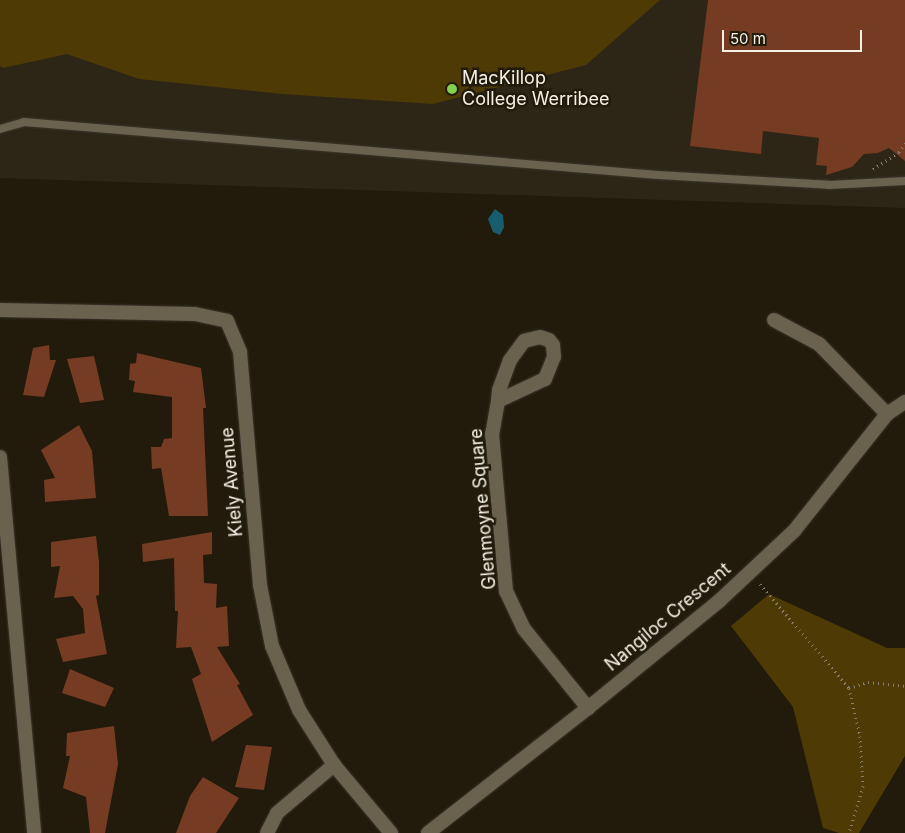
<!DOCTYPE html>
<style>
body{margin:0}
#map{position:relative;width:905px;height:833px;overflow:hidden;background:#221b0b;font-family:Inter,sans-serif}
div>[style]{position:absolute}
.education>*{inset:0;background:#2d2616}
.green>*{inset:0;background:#4e3a05}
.water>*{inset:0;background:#185d6e}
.building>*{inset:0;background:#753b23}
.path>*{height:3px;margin-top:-1.5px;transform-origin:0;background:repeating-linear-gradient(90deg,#857f72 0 1px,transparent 0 5px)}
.roads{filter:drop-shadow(0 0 1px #3b352e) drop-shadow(0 0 1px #3b352e)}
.service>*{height:8px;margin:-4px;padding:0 4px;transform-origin:4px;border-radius:4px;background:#6a614e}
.minor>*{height:14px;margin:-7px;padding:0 7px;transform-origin:7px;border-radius:7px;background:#6a614e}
.dots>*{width:14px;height:14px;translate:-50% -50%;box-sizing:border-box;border:2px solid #221b0b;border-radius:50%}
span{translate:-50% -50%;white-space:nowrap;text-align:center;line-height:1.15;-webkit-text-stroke:5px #221b0b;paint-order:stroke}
.poi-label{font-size:18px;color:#f6f1e6}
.left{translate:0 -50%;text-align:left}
.street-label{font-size:18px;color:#f6f1e6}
.scale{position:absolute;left:722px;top:30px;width:140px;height:22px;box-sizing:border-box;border:2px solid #f6f1e6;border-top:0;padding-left:6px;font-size:15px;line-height:18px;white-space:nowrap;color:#f6f1e6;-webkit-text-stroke:4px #221b0b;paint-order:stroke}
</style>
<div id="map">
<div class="education">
<div style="clip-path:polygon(0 0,905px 0,905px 208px,0 178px)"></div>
</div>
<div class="green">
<div style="clip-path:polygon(0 0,660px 0,586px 65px,433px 104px,282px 94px,139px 79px,67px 54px,3px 68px,0 66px)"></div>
<div style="clip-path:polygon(769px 594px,887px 648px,905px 648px,905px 756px,859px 833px,839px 833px,823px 828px,793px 707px,731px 626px)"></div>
</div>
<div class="water">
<div style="clip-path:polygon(495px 209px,503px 215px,504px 227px,500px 235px,493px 232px,488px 219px)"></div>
</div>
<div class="building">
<div style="clip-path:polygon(708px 0,905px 0,905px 161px,889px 148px,878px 153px,864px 154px,852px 167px,826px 175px,827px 166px,816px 165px,819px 138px,763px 131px,761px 154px,690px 146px)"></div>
<div style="clip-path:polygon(49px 345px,50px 360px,56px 360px,44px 397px,23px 395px,33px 348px)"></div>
<div style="clip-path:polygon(137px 353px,201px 368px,206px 408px,203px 408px,208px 516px,169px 516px,161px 468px,152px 469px,151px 447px,161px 447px,164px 439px,172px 438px,172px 397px,133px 392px,135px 381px,129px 380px,130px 364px,136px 363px)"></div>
<div style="clip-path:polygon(94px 356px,104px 400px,80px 403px,67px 359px)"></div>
<div style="clip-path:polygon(79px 425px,92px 451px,96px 498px,45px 502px,44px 480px,55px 478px,41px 450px)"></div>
<div style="clip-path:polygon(212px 532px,212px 554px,203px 555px,204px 583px,217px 584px,216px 608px,227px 606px,229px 646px,217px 647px,240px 684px,237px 685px,253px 715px,212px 742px,192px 679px,201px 674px,191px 647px,176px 648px,178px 611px,175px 611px,174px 558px,143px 562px,142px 544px)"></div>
<div style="clip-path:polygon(96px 536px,99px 562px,99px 595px,96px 596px,107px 654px,63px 662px,56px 639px,85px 633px,83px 609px,73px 596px,54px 598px,60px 566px,51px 567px,51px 542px)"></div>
<div style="clip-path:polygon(70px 669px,114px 688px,105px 707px,62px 693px)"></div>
<div style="clip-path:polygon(114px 726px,118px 764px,105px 833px,90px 833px,86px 797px,63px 788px,70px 756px,66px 756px,67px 733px)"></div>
<div style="clip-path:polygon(246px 745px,272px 747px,264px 790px,235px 787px)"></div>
<div style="clip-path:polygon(203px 777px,239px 798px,216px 833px,176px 833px,190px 796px)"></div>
</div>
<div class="path">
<div style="left:873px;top:169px;width:31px;rotate:-33deg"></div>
<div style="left:899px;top:152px;width:11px;rotate:-56deg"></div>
<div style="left:760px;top:584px;width:137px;rotate:49.4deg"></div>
<div style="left:849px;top:688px;width:49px;rotate:77.1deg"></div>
<div style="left:860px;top:736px;width:50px;rotate:86.6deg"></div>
<div style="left:863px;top:786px;width:49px;rotate:106.6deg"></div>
<div style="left:849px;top:688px;width:20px;rotate:-18deg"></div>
<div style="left:868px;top:682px;width:37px;rotate:6deg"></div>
</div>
<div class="roads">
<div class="service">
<div style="left:0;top:129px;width:25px;rotate:-16deg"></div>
<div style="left:24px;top:122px;width:636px;rotate:4.78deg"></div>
<div style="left:658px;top:175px;width:171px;rotate:3.3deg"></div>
<div style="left:829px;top:185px;width:76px;rotate:-3deg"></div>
</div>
<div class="minor">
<div style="left:0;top:310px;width:195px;rotate:1.2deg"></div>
<div style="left:195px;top:314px;width:33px;rotate:12deg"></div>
<div style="left:227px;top:321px;width:34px;rotate:67deg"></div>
<div style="left:240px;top:352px;width:234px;rotate:85.1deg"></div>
<div style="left:260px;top:585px;width:62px;rotate:78.9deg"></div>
<div style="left:272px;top:646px;width:69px;rotate:67.1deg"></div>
<div style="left:299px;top:710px;width:65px;rotate:57.5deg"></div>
<div style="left:334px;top:765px;width:89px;rotate:50deg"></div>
<div style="left:774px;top:320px;width:51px;rotate:28.1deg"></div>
<div style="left:819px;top:344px;width:98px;rotate:45.8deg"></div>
<div style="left:498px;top:401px;width:52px;rotate:-25.1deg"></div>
<div style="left:545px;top:379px;width:24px;rotate:-68deg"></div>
<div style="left:554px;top:357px;width:12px;rotate:-95deg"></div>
<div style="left:553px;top:345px;width:6px;rotate:-129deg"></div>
<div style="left:549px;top:340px;width:9px;rotate:-162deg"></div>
<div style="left:540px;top:337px;width:16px;rotate:166deg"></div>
<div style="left:524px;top:341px;width:24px;rotate:126deg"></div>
<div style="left:510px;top:360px;width:32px;rotate:110deg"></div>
<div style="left:499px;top:390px;width:11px;rotate:95deg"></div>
<div style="left:498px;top:401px;width:34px;rotate:100deg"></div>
<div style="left:492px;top:434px;width:158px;rotate:84.9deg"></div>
<div style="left:506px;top:591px;width:42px;rotate:64.7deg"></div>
<div style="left:524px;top:629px;width:102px;rotate:51deg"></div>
<div style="left:0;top:457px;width:378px;rotate:84.8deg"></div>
<div style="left:267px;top:833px;width:22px;rotate:-63deg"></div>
<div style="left:277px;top:813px;width:75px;rotate:-40.1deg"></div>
<div style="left:428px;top:833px;width:203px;rotate:-38deg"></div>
<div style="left:588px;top:708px;width:169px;rotate:-39.2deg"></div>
<div style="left:719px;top:601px;width:103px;rotate:-43deg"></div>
<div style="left:794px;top:531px;width:149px;rotate:-51.5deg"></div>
<div style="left:887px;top:414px;width:22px;rotate:-34deg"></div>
</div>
</div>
<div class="dots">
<div style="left:452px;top:89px;background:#82d04f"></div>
</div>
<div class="poi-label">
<span class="left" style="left:462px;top:89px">MacKillop<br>College Werribee</span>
</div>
<div class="street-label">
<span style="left:232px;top:482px;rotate:-95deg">Kiely Avenue</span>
<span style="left:483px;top:509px;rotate:-95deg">Glenmoyne Square</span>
<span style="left:668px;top:617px;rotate:-40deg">Nangiloc Crescent</span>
</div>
<div class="scale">50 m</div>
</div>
